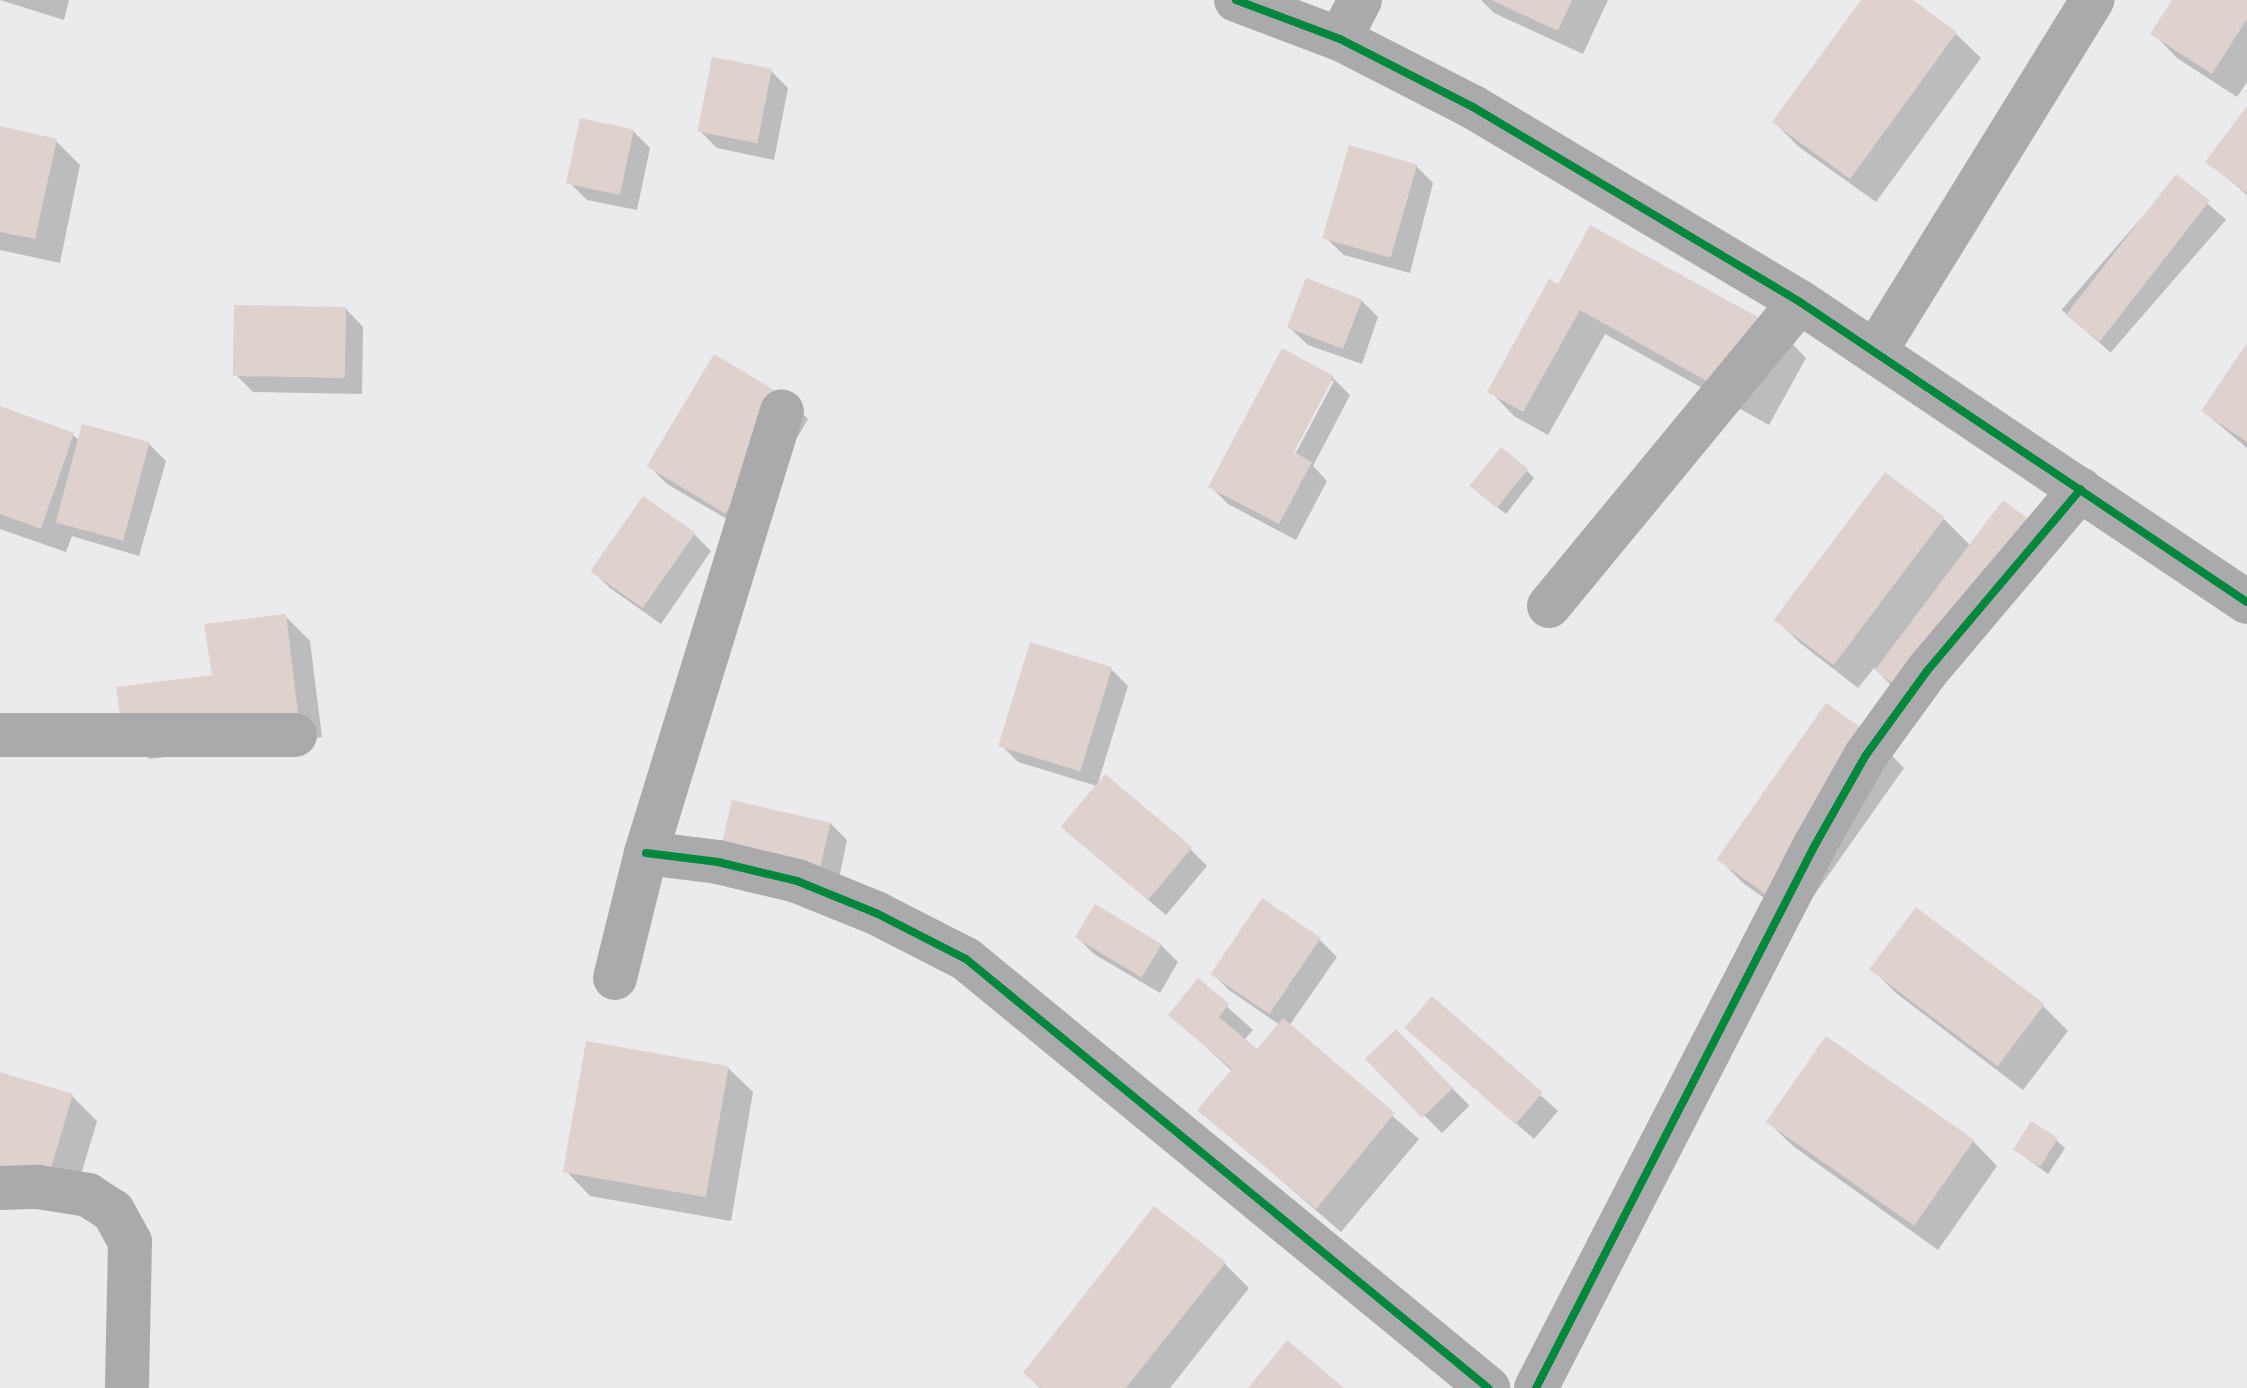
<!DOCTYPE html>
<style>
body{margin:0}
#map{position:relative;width:2247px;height:1388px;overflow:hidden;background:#ebebed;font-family:Quicksand,sans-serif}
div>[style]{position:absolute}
.shadow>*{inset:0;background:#0003;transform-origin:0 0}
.building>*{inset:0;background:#dfd1ce;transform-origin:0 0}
.minor>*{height:44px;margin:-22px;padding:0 22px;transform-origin:22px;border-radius:22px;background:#aaaaac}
.cycleway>*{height:8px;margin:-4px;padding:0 4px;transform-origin:4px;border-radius:4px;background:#00873e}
span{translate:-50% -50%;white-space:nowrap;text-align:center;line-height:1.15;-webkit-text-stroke:6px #f7f7fb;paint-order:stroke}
</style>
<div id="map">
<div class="shadow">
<div style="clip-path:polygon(0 0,69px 0,64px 20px)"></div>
<div style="clip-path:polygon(1481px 0,1608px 0,1583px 54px,1494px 13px)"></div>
<div style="clip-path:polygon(1863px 0,1910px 0,1956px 34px,1981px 58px,1876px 202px,1799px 147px,1774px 122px)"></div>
<div style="clip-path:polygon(2174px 0,2247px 0,2247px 82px,2237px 97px,2177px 58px,2153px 33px)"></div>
<div style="clip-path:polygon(771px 71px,788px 88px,774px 160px,717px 148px,700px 131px)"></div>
<div style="clip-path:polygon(2247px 110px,2247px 195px,2208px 161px)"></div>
<div style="clip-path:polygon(0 129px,56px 141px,80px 165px,60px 263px,0 250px)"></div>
<div style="clip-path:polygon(633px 131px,650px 148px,637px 210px,587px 200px,570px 183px)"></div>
<div style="clip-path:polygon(1416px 166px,1433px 183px,1410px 273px,1344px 255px,1326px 238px)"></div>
<div style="left:2177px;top:177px;width:65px;height:176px;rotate:41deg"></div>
<div style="clip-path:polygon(1558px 286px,1782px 333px,1806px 358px,1769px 425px,1605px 334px,1548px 435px,1514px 416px,1490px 391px)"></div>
<div style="clip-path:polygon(1361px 300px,1378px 317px,1362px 364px,1308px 345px,1290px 328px)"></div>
<div style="clip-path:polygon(346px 309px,363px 327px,362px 394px,253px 392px,236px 375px)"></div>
<div style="clip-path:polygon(2247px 346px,2247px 448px,2203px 411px)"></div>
<div style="clip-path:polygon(evenodd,1283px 351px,1333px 378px,1350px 395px,1313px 466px,1327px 481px,1296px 540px,1228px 504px,1211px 487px,1283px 351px,1330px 381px,1334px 381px,1291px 462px,1288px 460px,1330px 381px)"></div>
<div style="clip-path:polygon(791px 402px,808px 419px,744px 529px,667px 484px,650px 467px)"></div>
<div style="clip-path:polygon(0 409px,73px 435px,80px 441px,149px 444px,166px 461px,139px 556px,72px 536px,66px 552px,0 529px)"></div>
<div style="clip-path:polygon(1526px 470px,1534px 478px,1506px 514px,1480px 494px)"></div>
<div style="clip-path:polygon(1944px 519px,1971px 546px,1892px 686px,1874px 668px,1858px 688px,1800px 643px,1776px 619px)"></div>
<div style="clip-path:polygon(694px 534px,711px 551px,661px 624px,610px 588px,593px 571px)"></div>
<div style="clip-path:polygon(285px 616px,310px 641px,322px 737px,149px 759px,125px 734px,214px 676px)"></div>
<div style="clip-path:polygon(1111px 669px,1128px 686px,1097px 786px,1190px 849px,1207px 866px,1166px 915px,1081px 843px,1097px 786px,1018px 762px,1001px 745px)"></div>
<div style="clip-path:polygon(1880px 743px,1904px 768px,1796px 921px,1743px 883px,1718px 858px)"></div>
<div style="clip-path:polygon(830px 823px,847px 840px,833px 908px,737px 888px)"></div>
<div style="clip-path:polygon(1262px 901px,1320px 940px,1337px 957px,1289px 1026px,1419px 1139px,1341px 1232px,1200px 1110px,1232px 1071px,1171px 1015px,1198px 981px,1253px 1030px,1244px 1040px,1258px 1052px,1280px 1025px,1229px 990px,1212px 973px)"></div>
<div style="clip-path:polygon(1077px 937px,1161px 945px,1178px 962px,1160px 993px,1094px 954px)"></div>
<div style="clip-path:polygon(1871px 968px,2043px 1006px,2068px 1031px,2023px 1090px,1896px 993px)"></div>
<div style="clip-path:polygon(1432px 998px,1558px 1111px,1534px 1139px,1424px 1043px)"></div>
<div style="left:1396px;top:1032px;width:104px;height:39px;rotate:45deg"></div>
<div style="clip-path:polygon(728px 1068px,753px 1092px,731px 1221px,590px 1196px,566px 1171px)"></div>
<div style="clip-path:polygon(0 1078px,72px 1096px,97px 1121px,71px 1208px)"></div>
<div style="clip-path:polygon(1768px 1122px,1973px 1141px,1997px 1166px,1938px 1250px,1793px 1146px)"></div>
<div style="clip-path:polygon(2056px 1140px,2065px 1148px,2048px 1174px,2015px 1150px)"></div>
<div style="clip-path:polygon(1224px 1263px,1249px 1288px,1170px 1388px,1040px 1388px,1025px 1373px)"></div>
</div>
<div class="building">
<div style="clip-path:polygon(1491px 0,1572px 0,1558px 31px)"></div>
<div style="clip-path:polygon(1861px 0,1913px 0,1957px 32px,1850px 179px,1772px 122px)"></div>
<div style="clip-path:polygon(2172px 0,2247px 0,2247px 19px,2212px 74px,2150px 34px)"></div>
<div style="left:712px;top:57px;width:61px;height:76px;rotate:11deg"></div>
<div style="clip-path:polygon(2247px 106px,2247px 193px,2205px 162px)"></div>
<div style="left:580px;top:118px;width:55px;height:67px;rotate:12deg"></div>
<div style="clip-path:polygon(0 126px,57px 139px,35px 239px,0 232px)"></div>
<div style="left:1349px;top:145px;width:71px;height:97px;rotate:16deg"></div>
<div style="left:2176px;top:174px;width:43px;height:179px;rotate:38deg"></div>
<div style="clip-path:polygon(1590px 225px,1783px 331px,1744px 402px,1580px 310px,1523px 412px,1487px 392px,1549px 279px,1558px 284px)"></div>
<div style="left:1306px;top:278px;width:60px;height:53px;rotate:21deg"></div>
<div style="left:234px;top:305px;width:112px;height:71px;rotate:1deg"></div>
<div style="clip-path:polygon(2247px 343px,2247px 442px,2201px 411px)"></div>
<div style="clip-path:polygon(1282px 348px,1334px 376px,1294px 452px,1312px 462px,1279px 524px,1208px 487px)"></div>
<div style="left:714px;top:354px;width:92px;height:131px;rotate:31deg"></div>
<div style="clip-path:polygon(0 406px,74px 433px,41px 529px,0 514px)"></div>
<div style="left:82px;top:424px;width:70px;height:102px;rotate:15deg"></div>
<div style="left:1501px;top:447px;width:35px;height:50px;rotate:39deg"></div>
<div style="left:1885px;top:472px;width:75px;height:185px;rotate:37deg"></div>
<div style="left:643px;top:496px;width:64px;height:92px;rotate:35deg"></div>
<div style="left:2003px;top:500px;width:40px;height:213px;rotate:37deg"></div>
<div style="clip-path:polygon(286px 614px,298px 713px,123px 735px,116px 687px,212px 675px,204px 624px)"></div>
<div style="left:1030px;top:642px;width:86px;height:109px;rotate:17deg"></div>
<div style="left:1826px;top:703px;width:67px;height:191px;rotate:35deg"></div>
<div style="left:1105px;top:774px;width:114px;height:69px;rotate:40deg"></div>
<div style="left:732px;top:800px;width:101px;height:72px;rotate:13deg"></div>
<div style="left:1262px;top:898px;width:71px;height:92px;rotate:34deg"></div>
<div style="left:1095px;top:904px;width:78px;height:39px;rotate:31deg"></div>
<div style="left:1916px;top:907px;width:161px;height:78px;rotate:37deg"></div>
<div style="clip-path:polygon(1198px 978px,1229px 1004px,1219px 1017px,1257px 1049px,1283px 1018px,1395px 1113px,1316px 1209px,1197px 1110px,1232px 1069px,1168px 1015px)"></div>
<div style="left:1432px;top:996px;width:147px;height:42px;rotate:41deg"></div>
<div style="left:1396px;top:1029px;width:82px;height:43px;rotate:46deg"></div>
<div style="left:1826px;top:1036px;width:181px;height:105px;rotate:35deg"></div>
<div style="left:586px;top:1041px;width:145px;height:133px;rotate:10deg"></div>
<div style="clip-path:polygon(0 1072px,73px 1094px,46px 1185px,0 1171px)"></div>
<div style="left:2031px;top:1121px;width:32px;height:34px;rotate:32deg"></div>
<div style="clip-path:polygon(1154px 1206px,1226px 1262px,1126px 1388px,1041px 1388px,1023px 1373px)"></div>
<div style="clip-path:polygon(1287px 1340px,1344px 1388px,1248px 1388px)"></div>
</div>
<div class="minor">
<div style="left:1236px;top:0;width:111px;rotate:20.6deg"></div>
<div style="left:1340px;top:39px;width:149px;rotate:27.1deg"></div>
<div style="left:1473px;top:107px;width:381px;rotate:30.8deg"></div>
<div style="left:1800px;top:302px;width:538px;rotate:33.87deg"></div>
<div style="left:1340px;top:39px;width:44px;rotate:-62.9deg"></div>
<div style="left:1875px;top:352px;width:414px;rotate:-58.3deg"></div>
<div style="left:1549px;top:606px;width:394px;rotate:-50.5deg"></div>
<div style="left:0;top:735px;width:295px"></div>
<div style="left:646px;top:853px;width:73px;rotate:7.1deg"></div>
<div style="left:718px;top:862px;width:81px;rotate:13.5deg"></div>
<div style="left:797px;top:881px;width:85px;rotate:22.1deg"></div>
<div style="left:876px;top:913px;width:101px;rotate:27.1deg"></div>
<div style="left:966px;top:959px;width:676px;rotate:39.41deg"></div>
<div style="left:615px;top:978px;width:129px;rotate:-76.1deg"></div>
<div style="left:646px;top:853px;width:462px;rotate:-72.9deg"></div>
<div style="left:0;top:1188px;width:38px;rotate:-2deg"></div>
<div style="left:38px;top:1187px;width:51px;rotate:9.1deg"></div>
<div style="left:88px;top:1195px;width:30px;rotate:33deg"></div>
<div style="left:113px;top:1211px;width:35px;rotate:61deg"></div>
<div style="left:130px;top:1242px;width:146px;rotate:91.2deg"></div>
<div style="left:1536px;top:1388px;width:610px;rotate:-62.81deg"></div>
<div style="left:1815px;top:845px;width:103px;rotate:-60.5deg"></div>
<div style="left:1866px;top:755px;width:104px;rotate:-54deg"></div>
<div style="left:1927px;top:671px;width:238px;rotate:-49.8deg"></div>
</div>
<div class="cycleway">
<div style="left:1236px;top:0;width:111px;rotate:20.6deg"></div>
<div style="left:1340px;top:39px;width:149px;rotate:27.1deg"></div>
<div style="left:1473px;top:107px;width:381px;rotate:30.8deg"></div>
<div style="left:1800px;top:302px;width:538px;rotate:33.87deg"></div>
<div style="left:646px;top:853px;width:73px;rotate:7.1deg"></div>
<div style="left:718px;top:862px;width:81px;rotate:13.5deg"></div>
<div style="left:797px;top:881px;width:85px;rotate:22.1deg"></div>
<div style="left:876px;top:913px;width:101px;rotate:27.1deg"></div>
<div style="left:966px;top:959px;width:676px;rotate:39.41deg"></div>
<div style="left:1536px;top:1388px;width:610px;rotate:-62.81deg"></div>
<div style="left:1815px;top:845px;width:103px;rotate:-60.5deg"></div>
<div style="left:1866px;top:755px;width:104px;rotate:-54deg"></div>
<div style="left:1927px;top:671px;width:238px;rotate:-49.8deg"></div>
</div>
</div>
